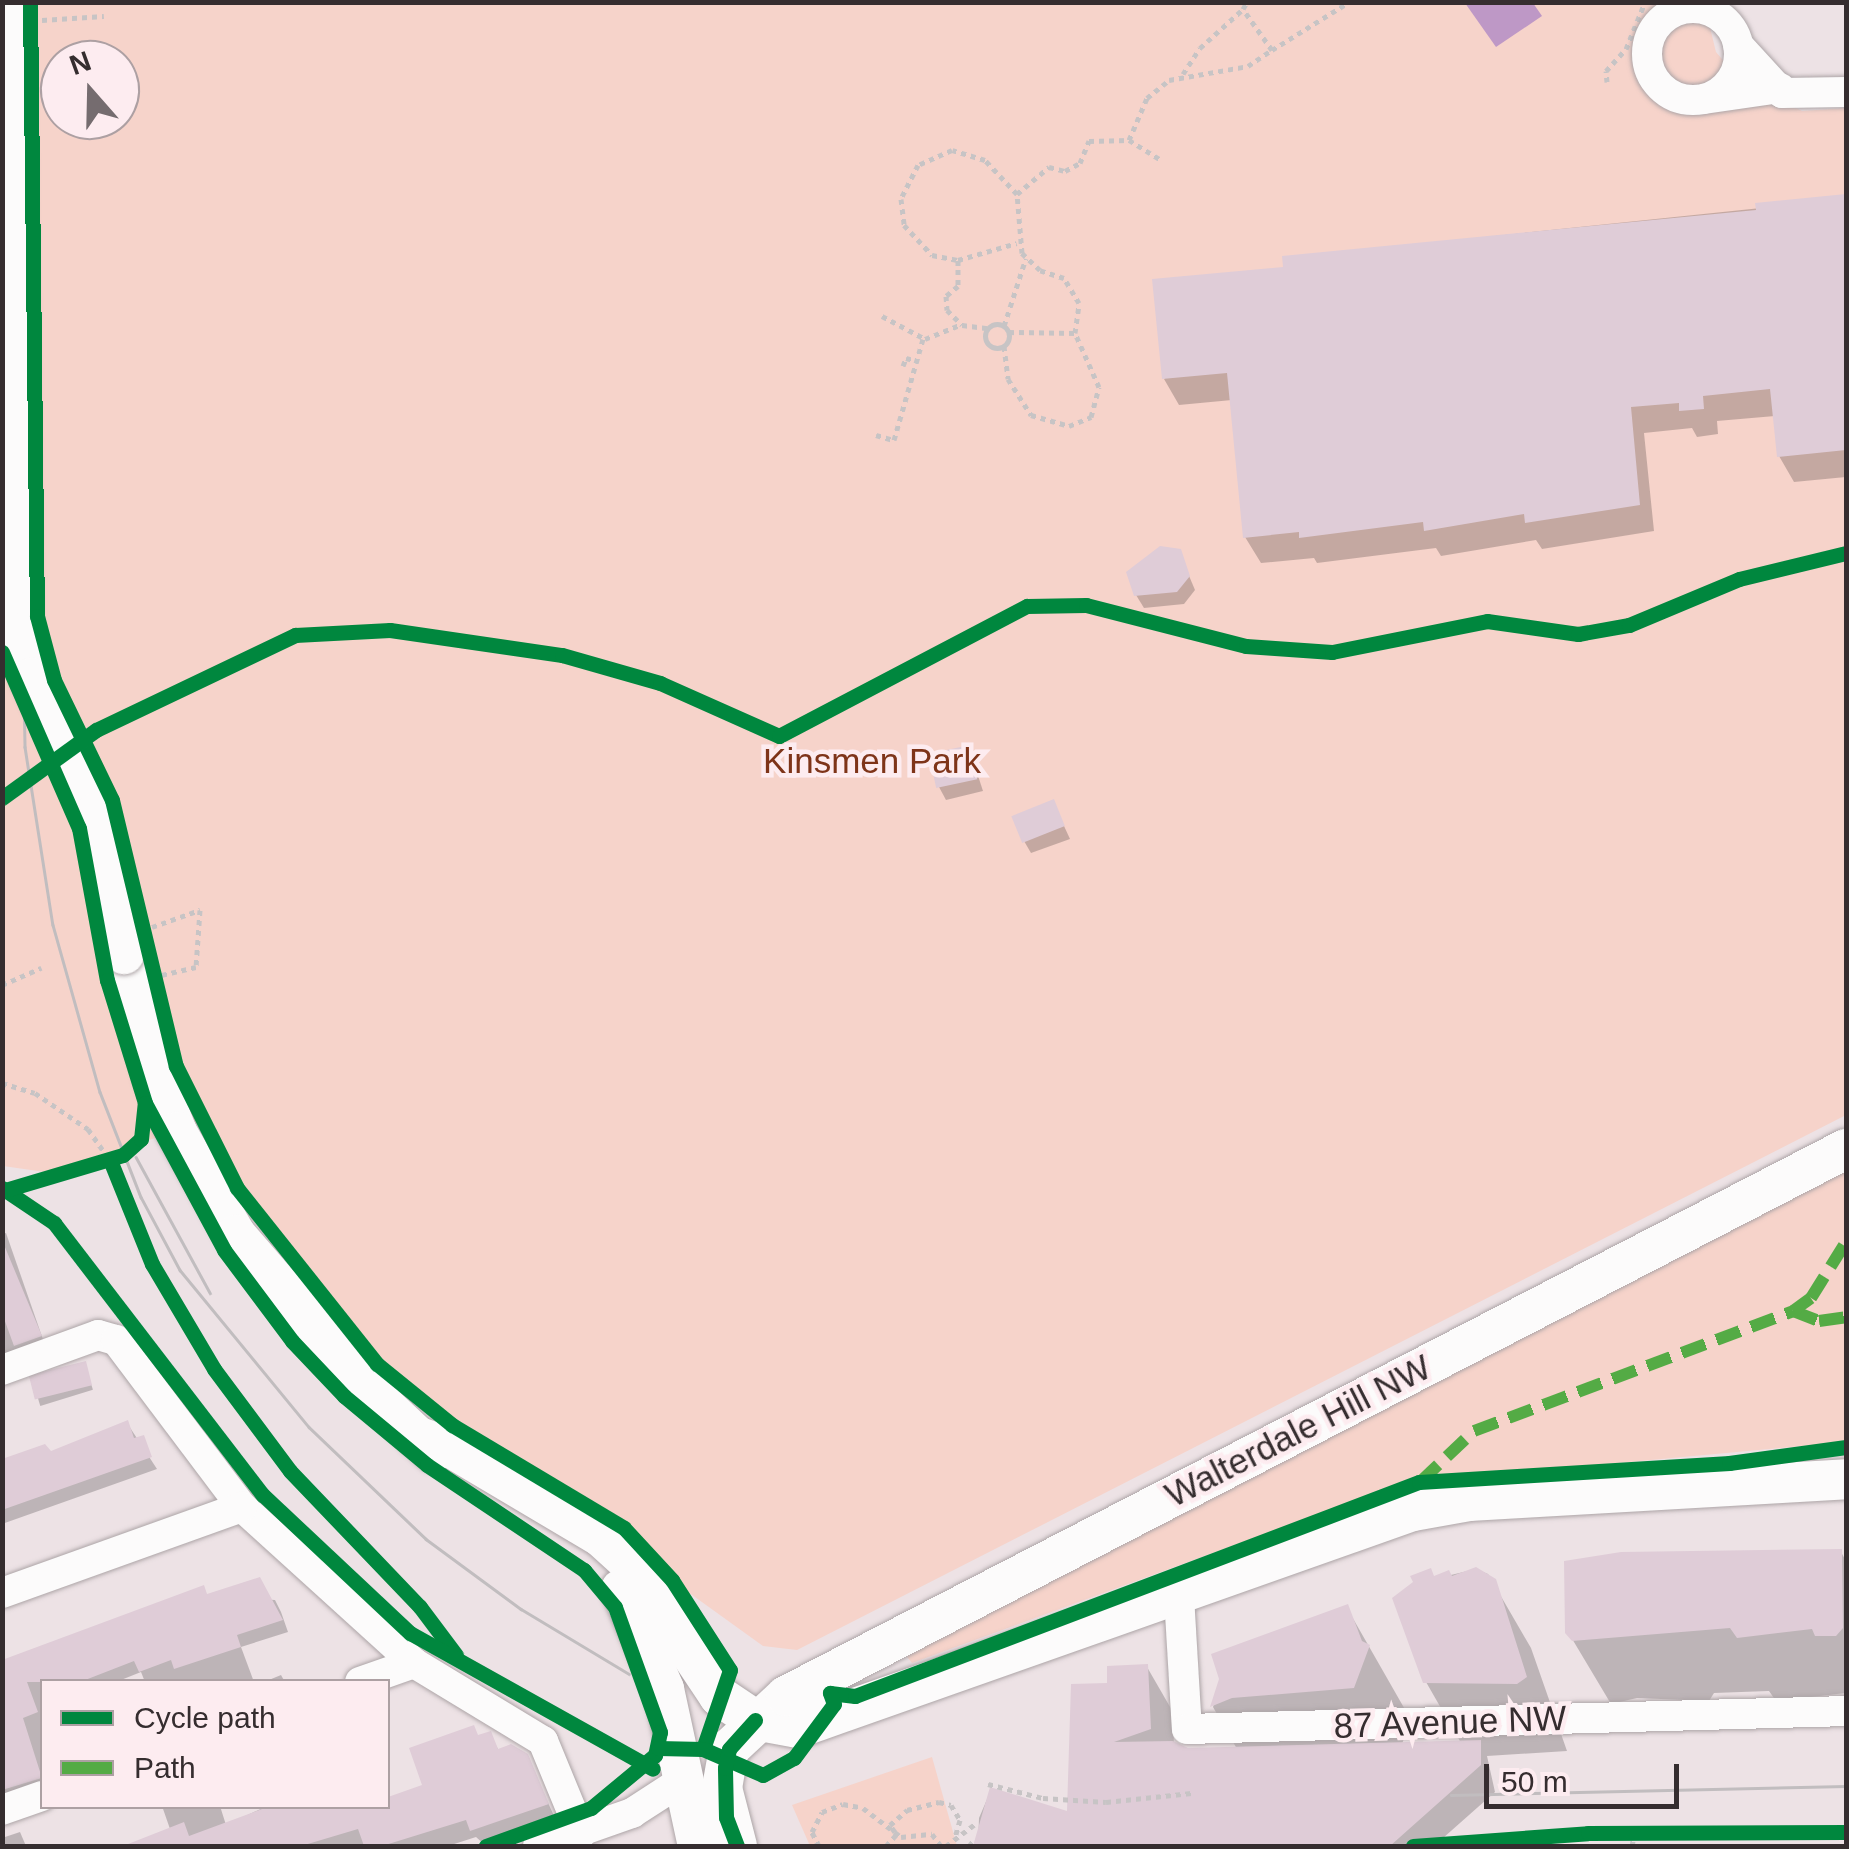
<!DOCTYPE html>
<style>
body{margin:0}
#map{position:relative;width:1849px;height:1849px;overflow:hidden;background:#ede2e5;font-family:Arial,sans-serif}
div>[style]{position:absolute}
.green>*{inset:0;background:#f6d3ca}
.water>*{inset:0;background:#be98c6}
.shadow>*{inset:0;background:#0003;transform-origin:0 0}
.building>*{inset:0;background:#dfccd7;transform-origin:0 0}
.path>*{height:5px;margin-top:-2.5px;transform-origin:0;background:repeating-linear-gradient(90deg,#c7c4c5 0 5px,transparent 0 10px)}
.path>.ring{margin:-2.5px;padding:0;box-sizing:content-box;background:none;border:5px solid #c7c4c5;border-radius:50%}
.roads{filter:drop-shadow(0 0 2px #ada5a7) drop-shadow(0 0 2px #ada5a7)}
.minor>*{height:30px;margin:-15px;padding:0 15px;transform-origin:15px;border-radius:15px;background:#fcfbfb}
.minor>.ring{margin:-15px;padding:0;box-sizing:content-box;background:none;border:30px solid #fcfbfb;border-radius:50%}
.major>*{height:40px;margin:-20px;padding:0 20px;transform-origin:20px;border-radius:20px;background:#fcfbfb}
.tram>*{height:2.5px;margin:-1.25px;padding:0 1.25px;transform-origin:1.25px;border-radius:1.25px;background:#c1bdbf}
.bridges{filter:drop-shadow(0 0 2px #ada5a7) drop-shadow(0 0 2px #ada5a7)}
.major-bridge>*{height:40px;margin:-20px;padding:0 20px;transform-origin:20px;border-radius:20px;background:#fcfbfb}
.quiet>*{height:12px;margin-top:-6px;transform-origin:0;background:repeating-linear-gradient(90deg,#54ab45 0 25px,transparent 0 37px)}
.cycleway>*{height:15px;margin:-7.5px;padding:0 7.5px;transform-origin:7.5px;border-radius:7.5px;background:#00873e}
span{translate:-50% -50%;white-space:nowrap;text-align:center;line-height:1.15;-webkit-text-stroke:9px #fdecf0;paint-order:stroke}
.park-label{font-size:35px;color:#7e3419}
.street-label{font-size:35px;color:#352d2f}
.frame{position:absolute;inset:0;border:5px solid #352d2f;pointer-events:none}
.legend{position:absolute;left:40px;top:1679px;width:350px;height:130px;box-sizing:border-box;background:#fdecf0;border:2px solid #ada0a3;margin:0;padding:12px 18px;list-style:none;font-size:30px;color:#352d2f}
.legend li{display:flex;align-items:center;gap:20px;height:50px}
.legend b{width:50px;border:2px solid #ada0a3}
.north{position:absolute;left:40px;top:40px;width:100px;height:100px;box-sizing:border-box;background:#fdecf0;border:2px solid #ada0a3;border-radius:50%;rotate:340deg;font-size:28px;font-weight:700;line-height:40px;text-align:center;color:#352d2f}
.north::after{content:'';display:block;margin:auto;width:35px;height:45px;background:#756c6f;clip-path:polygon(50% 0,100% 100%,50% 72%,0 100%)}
.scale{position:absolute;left:1484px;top:1764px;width:195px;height:45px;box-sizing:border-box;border:5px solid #352d2f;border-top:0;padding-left:12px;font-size:30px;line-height:35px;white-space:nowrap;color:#352d2f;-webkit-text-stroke:8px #fdecf0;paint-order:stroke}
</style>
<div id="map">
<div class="green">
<div style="clip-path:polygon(evenodd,3px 3px,1704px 3px,1716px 52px,1738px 78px,1802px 111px,1846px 108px,1846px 1115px,797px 1650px,763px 1646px,688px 1592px,636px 1532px,429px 1402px,385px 1365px,351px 1333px,244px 1193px,205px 1121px,52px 1173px,3px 1166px,3px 3px,60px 60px,120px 60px,120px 120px,60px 120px,60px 60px)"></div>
<div style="clip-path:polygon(1846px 1157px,1846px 1442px,1404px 1483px,912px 1663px,904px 1653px)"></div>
<div style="clip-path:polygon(932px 1757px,957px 1846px,810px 1846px,792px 1805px)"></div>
</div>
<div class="water">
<div style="clip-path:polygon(1465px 3px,1533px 3px,1542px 16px,1496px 47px)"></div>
</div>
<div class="shadow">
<div style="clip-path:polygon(1846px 199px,1846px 477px,1794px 482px,1779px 456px,1775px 416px,1717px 421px,1718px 434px,1697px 437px,1692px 428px,1644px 433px,1654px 531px,1542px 549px,1536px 540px,1441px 556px,1436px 548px,1317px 563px,1314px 558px,1261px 563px,1245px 537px,1232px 400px,1179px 405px,1164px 379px,1286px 269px,1285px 258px)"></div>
<div style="clip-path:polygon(1179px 552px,1195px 590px,1184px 604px,1144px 608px,1136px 595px)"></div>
<div style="clip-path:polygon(969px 748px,983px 791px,946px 800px,939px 787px)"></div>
<div style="clip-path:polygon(1053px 802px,1070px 839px,1031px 853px,1024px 841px)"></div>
<div style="clip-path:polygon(6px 1233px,46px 1348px,2px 1364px,2px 1234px)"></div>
<div style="left:85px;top:1364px;width:27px;height:55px;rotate:73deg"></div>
<div style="clip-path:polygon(127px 1423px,157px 1469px,2px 1524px,2px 1462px,51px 1454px)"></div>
<div style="clip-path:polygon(1841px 1552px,1846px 1561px,1846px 1693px,1776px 1701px,1769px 1691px,1714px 1693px,1709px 1701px,1637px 1698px,1611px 1704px,1568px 1632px)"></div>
<div style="clip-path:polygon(1476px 1569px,1488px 1574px,1531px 1648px,1567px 1751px,1487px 1756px,1495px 1792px,1434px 1846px,978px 1846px,979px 1818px,991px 1790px,1069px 1814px,1109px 1686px,1147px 1667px,1173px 1712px,1174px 1748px,1237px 1749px,1213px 1707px,1222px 1679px,1347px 1608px,1411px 1720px,1402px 1744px,1461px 1743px,1426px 1682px,1434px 1579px)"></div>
<div style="clip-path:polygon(208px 1596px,275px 1600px,281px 1612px,288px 1632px,241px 1647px,254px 1682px,145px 1682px,141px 1672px,116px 1682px,42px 1682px,42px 1792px,2px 1807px,2px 1662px)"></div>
<div style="clip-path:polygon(281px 1675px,285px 1682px,264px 1682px)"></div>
<div style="clip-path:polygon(490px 1734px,499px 1751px,526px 1756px,557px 1822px,486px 1846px,476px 1837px,448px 1846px,160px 1846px,156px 1834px,170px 1829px,162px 1806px,220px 1806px,226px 1825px,267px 1806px,388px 1806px,388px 1799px,425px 1786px)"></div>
<div style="clip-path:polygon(20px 1832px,26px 1846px,2px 1846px,2px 1838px)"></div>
</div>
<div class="building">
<div style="clip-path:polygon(1846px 194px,1846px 450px,1777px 457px,1770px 389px,1703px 396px,1704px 409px,1679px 411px,1679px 403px,1631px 407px,1640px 505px,1525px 523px,1524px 514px,1424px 531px,1423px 522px,1299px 538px,1299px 532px,1243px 538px,1227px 373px,1162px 379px,1152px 279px,1283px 267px,1282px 256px,1756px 210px,1755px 203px)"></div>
<div style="clip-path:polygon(1160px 546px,1181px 549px,1190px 576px,1177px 592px,1134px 596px,1126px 572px)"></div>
<div style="left:970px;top:745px;width:35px;height:42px;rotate:78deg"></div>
<div style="left:1054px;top:799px;width:29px;height:46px;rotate:68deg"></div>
<div style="clip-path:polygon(2px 1240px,42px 1336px,14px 1346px,2px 1313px)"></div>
<div style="left:86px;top:1361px;width:25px;height:59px;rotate:76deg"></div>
<div style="clip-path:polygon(128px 1420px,134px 1438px,144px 1435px,152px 1457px,2px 1510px,2px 1459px,45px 1444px,51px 1451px)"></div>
<div style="clip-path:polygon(1842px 1549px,1843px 1628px,1836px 1636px,1815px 1636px,1812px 1629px,1737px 1638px,1730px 1628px,1572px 1641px,1565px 1633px,1564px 1561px,1621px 1552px)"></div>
<div style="clip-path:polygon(1476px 1567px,1496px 1579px,1527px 1677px,1517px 1684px,1423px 1683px,1392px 1598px,1413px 1582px,1410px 1576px,1431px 1568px,1434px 1576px,1449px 1570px,1452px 1576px)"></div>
<div style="clip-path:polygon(260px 1577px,283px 1620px,237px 1635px,241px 1647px,174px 1669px,171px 1660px,139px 1672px,134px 1661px,80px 1682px,27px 1682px,38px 1712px,23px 1718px,42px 1778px,2px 1790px,2px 1660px,204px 1585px,207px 1594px)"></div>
<div style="clip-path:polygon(1348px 1604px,1362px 1641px,1370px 1645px,1354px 1688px,1232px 1698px,1210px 1707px,1219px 1679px,1211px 1654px)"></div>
<div style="clip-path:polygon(1148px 1664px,1151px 1729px,1114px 1742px,1173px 1741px,1188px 1748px,1481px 1740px,1481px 1765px,1390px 1846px,973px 1846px,990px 1787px,1067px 1811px,1071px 1684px,1107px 1683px,1107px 1666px)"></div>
<div style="clip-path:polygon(474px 1725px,478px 1735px,491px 1731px,498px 1749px,511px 1744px,528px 1754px,549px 1804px,470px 1831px,466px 1820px,382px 1846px,364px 1846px,358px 1829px,301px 1846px,123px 1846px,184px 1822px,189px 1836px,270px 1806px,388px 1806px,388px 1797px,422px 1785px,409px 1748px)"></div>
</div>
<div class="path">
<div style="left:42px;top:20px;width:62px;rotate:-3.7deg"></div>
<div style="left:1272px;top:50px;width:91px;rotate:-31.9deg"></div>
<div style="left:1183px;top:74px;width:31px;rotate:-57deg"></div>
<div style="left:1200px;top:48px;width:58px;rotate:-42.2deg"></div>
<div style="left:1607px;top:82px;width:11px;rotate:-95deg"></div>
<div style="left:1606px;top:71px;width:30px;rotate:-48deg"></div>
<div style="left:1626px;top:49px;width:51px;rotate:-68deg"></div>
<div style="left:1129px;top:140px;width:46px;rotate:-66.8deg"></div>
<div style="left:1147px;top:98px;width:28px;rotate:-39deg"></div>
<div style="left:1169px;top:80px;width:80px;rotate:-10deg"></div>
<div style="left:1248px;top:66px;width:29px;rotate:-34deg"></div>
<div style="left:1272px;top:50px;width:50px;rotate:-125.3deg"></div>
<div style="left:1243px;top:9px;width:8px;rotate:-60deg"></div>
<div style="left:1017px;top:194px;width:47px;rotate:-133.3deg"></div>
<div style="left:985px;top:160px;width:34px;rotate:-163deg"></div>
<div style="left:952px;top:150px;width:37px;rotate:156deg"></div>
<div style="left:918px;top:165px;width:38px;rotate:117deg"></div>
<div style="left:901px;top:199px;width:26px;rotate:83deg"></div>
<div style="left:904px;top:225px;width:41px;rotate:47deg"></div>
<div style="left:932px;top:255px;width:26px;rotate:11deg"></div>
<div style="left:958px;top:260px;width:61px;rotate:-16.1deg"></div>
<div style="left:958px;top:260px;width:26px;rotate:90deg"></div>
<div style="left:958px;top:286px;width:16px;rotate:140deg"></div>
<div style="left:946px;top:296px;width:14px;rotate:86deg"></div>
<div style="left:947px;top:310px;width:21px;rotate:45deg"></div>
<div style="left:962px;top:325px;width:26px;rotate:7deg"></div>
<div style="left:882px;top:316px;width:49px;rotate:28.1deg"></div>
<div style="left:925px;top:339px;width:37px;rotate:-22deg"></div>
<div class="ring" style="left:985px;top:324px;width:19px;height:19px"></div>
<div style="left:1004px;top:326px;width:71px;rotate:-72.1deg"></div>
<div style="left:1009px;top:332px;width:66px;rotate:0.9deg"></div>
<div style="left:1004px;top:346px;width:33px;rotate:83deg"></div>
<div style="left:1008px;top:379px;width:43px;rotate:57.4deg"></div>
<div style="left:1031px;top:415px;width:40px;rotate:16deg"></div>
<div style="left:1069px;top:426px;width:24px;rotate:-22deg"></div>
<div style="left:1091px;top:417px;width:31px;rotate:-75deg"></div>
<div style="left:1099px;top:387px;width:59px;rotate:-114deg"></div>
<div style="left:1075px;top:333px;width:30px;rotate:-82deg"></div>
<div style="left:1079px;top:303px;width:29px;rotate:-121deg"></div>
<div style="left:1064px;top:278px;width:25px;rotate:-162deg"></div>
<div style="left:1040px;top:270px;width:25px;rotate:-137deg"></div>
<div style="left:1022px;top:253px;width:59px;rotate:-94.8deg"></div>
<div style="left:1017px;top:194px;width:42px;rotate:-40.2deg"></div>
<div style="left:1049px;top:167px;width:16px;rotate:14deg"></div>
<div style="left:1065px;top:171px;width:17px;rotate:-28deg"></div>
<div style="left:1080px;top:163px;width:24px;rotate:-68deg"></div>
<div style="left:1089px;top:141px;width:40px;rotate:-1.4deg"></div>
<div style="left:1129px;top:140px;width:39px;rotate:32deg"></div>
<div style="left:903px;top:366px;width:9px;rotate:-69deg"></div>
<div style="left:906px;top:358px;width:11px;rotate:15deg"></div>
<div style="left:876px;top:435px;width:19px;rotate:16deg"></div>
<div style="left:894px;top:440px;width:105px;rotate:-74deg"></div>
<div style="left:152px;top:927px;width:51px;rotate:-19.5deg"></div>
<div style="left:200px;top:910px;width:57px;rotate:94deg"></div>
<div style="left:196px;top:967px;width:36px;rotate:167deg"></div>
<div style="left:2px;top:985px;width:43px;rotate:-23.6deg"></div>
<div style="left:2px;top:1083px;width:34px;rotate:17deg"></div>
<div style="left:35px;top:1093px;width:64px;rotate:34.2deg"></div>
<div style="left:88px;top:1129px;width:38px;rotate:55deg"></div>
<div style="left:110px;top:1160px;width:108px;rotate:162.7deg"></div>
<div style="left:988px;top:1784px;width:57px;rotate:14.3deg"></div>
<div style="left:1043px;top:1798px;width:63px;rotate:3.6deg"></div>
<div style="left:1106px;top:1802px;width:86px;rotate:-6deg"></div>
<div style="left:895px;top:1832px;width:9px;rotate:-126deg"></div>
<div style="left:890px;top:1825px;width:23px;rotate:-41deg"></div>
<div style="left:907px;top:1810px;width:33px;rotate:-14deg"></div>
<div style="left:939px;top:1802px;width:12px;rotate:14deg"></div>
<div style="left:951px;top:1805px;width:17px;rotate:59deg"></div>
<div style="left:960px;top:1820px;width:18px;rotate:106deg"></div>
<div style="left:819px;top:1846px;width:16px;rotate:-117deg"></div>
<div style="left:812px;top:1832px;width:22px;rotate:-63deg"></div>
<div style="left:822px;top:1812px;width:22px;rotate:-21deg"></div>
<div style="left:843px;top:1804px;width:20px;rotate:11deg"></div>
<div style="left:863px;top:1808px;width:48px;rotate:37.3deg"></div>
<div style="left:901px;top:1837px;width:31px;rotate:-6deg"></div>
<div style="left:932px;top:1834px;width:15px;rotate:53deg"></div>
<div style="left:886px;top:1846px;width:15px;rotate:-48deg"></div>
<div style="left:946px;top:1846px;width:36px;rotate:-37deg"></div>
<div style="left:969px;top:1846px;width:6px;rotate:-51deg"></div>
<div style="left:1632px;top:1846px;width:10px;rotate:-79deg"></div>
</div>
<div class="roads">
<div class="minor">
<div class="ring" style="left:1647px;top:8px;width:62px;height:62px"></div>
<div style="left:1738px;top:45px;width:65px;rotate:47.5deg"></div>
<div style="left:1782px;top:93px;width:64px;rotate:-0.9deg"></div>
<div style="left:1704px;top:99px;width:77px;rotate:-8.2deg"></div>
<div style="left:2px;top:1370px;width:102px;rotate:-20deg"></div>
<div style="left:98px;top:1335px;width:19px;rotate:16deg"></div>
<div style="left:116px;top:1340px;width:209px;rotate:53deg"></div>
<div style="left:242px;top:1507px;width:232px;rotate:42.2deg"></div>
<div style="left:414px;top:1663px;width:151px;rotate:31.2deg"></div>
<div style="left:543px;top:1741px;width:100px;rotate:67.6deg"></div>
<div style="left:2px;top:1593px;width:255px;rotate:-19.7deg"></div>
<div style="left:1179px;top:1596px;width:133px;rotate:86.6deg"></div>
<div style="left:1187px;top:1729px;width:659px;rotate:-1.56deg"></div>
<div style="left:360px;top:1682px;width:57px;rotate:-19.4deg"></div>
<div style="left:2px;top:1810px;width:42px;rotate:-19.3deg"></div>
<div style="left:538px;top:1846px;width:100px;rotate:-19.3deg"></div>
<div style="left:632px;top:1813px;width:61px;rotate:-32.9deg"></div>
</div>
<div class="major">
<div style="left:124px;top:954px;width:127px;rotate:75.9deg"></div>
<div style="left:155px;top:1077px;width:59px;rotate:68.2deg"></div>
<div style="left:177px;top:1132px;width:119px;rotate:60.2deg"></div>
<div style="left:236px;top:1235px;width:220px;rotate:49.1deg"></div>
<div style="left:380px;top:1401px;width:74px;rotate:43.4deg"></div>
<div style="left:416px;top:1436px;width:39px;rotate:19deg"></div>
<div style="left:453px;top:1449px;width:172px;rotate:30.7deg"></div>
<div style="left:601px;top:1537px;width:40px;rotate:42deg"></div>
<div style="left:631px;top:1564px;width:159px;rotate:56.3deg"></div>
<div style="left:719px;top:1696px;width:43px;rotate:33.7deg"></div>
<div style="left:755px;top:1720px;width:44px;rotate:10.5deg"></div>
<div style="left:798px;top:1728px;width:652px;rotate:-19.44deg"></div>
<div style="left:1413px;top:1511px;width:57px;rotate:-10.1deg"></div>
<div style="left:1469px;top:1501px;width:378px;rotate:-3.3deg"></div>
<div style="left:621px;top:1589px;width:109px;rotate:66.7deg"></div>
<div style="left:664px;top:1689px;width:161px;rotate:77.8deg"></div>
<div style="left:737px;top:1846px;width:60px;rotate:-104.5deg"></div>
<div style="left:722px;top:1788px;width:40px;rotate:-80deg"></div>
<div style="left:729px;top:1749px;width:78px;rotate:-42.9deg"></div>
<div style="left:786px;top:1696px;width:1193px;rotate:-27.3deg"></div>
</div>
</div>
<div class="tram">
<div style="left:11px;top:2px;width:745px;rotate:88.92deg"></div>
<div style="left:25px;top:747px;width:180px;rotate:81.1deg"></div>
<div style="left:53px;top:925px;width:173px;rotate:74.3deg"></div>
<div style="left:100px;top:1092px;width:113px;rotate:68.7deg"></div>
<div style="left:141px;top:1197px;width:83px;rotate:61.9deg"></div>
<div style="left:180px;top:1270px;width:203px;rotate:50.6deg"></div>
<div style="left:309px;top:1427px;width:162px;rotate:43.7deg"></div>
<div style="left:426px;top:1539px;width:118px;rotate:36.4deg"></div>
<div style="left:521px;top:1609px;width:126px;rotate:31deg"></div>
<div style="left:136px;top:1157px;width:155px;rotate:61.4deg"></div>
<div style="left:1451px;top:1795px;width:395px;rotate:-1.3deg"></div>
</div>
<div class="bridges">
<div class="major-bridge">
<div style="left:12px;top:2px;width:631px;rotate:89.18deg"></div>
<div style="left:21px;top:633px;width:46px;rotate:77.5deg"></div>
<div style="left:31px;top:678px;width:150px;rotate:64.3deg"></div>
<div style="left:96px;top:813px;width:144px;rotate:78.8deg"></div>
</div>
</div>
<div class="quiet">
<div style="left:1793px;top:1311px;width:28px;rotate:21deg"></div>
<div style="left:1819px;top:1321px;width:27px;rotate:-8deg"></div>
<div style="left:1420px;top:1482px;width:74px;rotate:-43.4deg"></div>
<div style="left:1474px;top:1431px;width:341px;rotate:-20.6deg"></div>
<div style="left:1793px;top:1311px;width:22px;rotate:-36deg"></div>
<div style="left:1811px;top:1298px;width:66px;rotate:-58deg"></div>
</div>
<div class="cycleway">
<div style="left:30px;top:2px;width:614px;rotate:89.35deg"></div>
<div style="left:37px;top:616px;width:66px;rotate:75.1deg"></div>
<div style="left:54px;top:680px;width:133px;rotate:64.2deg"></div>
<div style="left:112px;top:800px;width:274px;rotate:76.5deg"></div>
<div style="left:176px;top:1066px;width:136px;rotate:63.4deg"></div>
<div style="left:237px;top:1188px;width:225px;rotate:51.5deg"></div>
<div style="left:377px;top:1364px;width:97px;rotate:39.1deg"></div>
<div style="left:452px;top:1425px;width:200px;rotate:30.9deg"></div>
<div style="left:624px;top:1528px;width:71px;rotate:47.3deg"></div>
<div style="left:672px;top:1580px;width:107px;rotate:57.2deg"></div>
<div style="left:730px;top:1670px;width:83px;rotate:108.9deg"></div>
<div style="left:2px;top:652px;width:192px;rotate:66.4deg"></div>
<div style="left:79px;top:828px;width:155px;rotate:79.6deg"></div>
<div style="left:107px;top:980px;width:129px;rotate:72.8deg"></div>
<div style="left:145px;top:1103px;width:167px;rotate:61.7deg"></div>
<div style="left:224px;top:1250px;width:114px;rotate:53.2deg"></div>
<div style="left:292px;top:1341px;width:76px;rotate:46.6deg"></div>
<div style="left:344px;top:1396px;width:108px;rotate:39.7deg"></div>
<div style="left:427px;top:1465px;width:189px;rotate:33.8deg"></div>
<div style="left:584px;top:1570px;width:48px;rotate:50deg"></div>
<div style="left:615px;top:1607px;width:133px;rotate:70.2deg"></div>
<div style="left:660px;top:1732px;width:24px;rotate:102deg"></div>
<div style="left:655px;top:1755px;width:83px;rotate:140.4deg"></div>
<div style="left:591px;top:1808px;width:112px;rotate:160.1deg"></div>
<div style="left:2px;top:798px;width:116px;rotate:-35.9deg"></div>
<div style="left:96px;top:730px;width:221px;rotate:-25.5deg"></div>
<div style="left:295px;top:635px;width:95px;rotate:-3deg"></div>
<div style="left:390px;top:630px;width:174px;rotate:8.3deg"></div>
<div style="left:562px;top:655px;width:102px;rotate:15.9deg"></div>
<div style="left:660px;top:683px;width:130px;rotate:24deg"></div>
<div style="left:779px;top:736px;width:280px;rotate:-27.7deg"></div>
<div style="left:1027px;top:606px;width:59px;rotate:-1deg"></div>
<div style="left:1086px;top:605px;width:165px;rotate:14.4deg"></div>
<div style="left:1246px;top:646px;width:86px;rotate:4deg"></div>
<div style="left:1332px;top:652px;width:158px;rotate:-11.3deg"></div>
<div style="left:1487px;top:621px;width:92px;rotate:8.1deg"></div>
<div style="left:1578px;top:634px;width:52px;rotate:-10deg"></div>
<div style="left:1629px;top:625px;width:119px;rotate:-22.7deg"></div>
<div style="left:1739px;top:579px;width:110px;rotate:-13.7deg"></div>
<div style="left:110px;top:1160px;width:112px;rotate:68deg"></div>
<div style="left:152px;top:1264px;width:122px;rotate:59.4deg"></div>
<div style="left:214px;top:1369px;width:127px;rotate:53.3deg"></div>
<div style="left:290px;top:1471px;width:188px;rotate:46.3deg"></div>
<div style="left:420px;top:1607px;width:60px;rotate:53.1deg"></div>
<div style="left:2px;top:1188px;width:63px;rotate:33.9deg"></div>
<div style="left:54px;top:1223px;width:343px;rotate:52.5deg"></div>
<div style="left:263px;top:1495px;width:202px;rotate:43.2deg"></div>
<div style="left:410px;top:1633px;width:278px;rotate:29.2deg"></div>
<div style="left:2px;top:1191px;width:126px;rotate:-16.6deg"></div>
<div style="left:123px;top:1155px;width:24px;rotate:-42deg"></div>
<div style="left:141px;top:1139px;width:36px;rotate:-84deg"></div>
<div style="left:830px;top:1693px;width:25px;rotate:7deg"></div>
<div style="left:855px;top:1696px;width:603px;rotate:-20.78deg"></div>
<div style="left:1419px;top:1482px;width:311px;rotate:-3.5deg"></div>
<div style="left:1729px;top:1463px;width:118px;rotate:-7.8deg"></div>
<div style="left:658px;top:1748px;width:45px;rotate:1.3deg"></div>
<div style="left:703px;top:1749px;width:65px;rotate:23.4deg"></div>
<div style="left:763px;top:1775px;width:35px;rotate:-29deg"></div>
<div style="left:794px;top:1758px;width:67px;rotate:-53.5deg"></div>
<div style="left:834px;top:1704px;width:12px;rotate:-110deg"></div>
<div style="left:737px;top:1846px;width:31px;rotate:-111deg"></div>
<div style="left:726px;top:1817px;width:49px;rotate:-91.2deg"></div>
<div style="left:725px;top:1768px;width:19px;rotate:-78deg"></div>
<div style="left:729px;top:1749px;width:39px;rotate:-48deg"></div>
<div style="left:1413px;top:1846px;width:175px;rotate:-4.2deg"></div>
<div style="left:1588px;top:1833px;width:258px;rotate:-0.2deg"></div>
</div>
<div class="park-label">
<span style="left:872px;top:761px">Kinsmen Park</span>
</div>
<div class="street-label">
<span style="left:1298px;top:1431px;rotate:-27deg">Walterdale Hill NW</span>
<span style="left:1450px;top:1722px;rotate:-2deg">87 Avenue NW</span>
</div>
<div class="frame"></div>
<ul class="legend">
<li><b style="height:12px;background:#00873e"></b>Cycle path</li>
<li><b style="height:12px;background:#54ab45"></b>Path</li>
</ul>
<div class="north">N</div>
<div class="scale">50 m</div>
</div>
